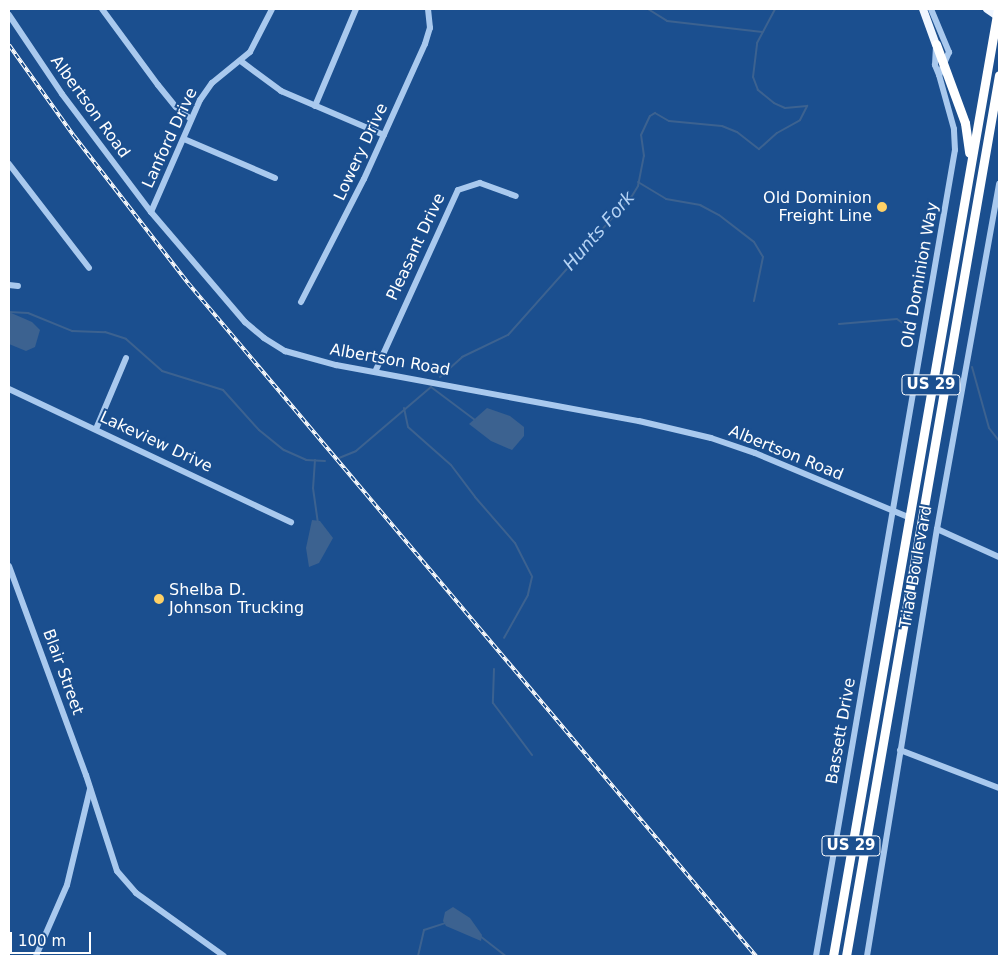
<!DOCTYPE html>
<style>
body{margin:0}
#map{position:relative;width:1008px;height:965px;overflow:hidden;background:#1b4f8f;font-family:"DejaVu Sans",sans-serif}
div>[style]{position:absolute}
.water>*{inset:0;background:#3c6290}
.stream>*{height:2px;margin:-1px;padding:0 1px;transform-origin:1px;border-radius:1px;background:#3c6290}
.minor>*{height:6px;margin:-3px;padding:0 3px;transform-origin:3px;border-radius:3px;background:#a9c9ee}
.major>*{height:8px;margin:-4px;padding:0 4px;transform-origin:4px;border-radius:4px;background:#f0f6ff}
.highway>*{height:9px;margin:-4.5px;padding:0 4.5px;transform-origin:4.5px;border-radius:4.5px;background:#fff}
.rail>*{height:4px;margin-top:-2px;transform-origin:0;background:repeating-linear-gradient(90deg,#1b4f8f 0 5.5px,#fff 0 11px);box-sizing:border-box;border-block:1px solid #fff}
.dots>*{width:14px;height:14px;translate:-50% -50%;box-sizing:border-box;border:2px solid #1b4f8f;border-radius:50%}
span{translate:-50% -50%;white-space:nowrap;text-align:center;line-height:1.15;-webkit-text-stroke:4px #1b4f8f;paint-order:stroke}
.shield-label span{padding:1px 4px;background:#1b4f8f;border:1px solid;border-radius:4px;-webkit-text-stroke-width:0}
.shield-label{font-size:15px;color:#fff;font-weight:700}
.street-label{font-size:16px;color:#fff}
.poi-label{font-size:16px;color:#fff}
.right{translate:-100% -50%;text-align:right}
.left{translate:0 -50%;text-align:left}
.water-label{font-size:18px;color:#b5d3f5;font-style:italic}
.frame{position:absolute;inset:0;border:10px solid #fff;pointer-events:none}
.scale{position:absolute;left:10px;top:932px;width:81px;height:22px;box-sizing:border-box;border:2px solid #fff;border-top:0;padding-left:6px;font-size:15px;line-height:18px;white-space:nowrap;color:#fff;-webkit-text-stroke:4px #1b4f8f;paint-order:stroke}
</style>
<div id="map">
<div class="water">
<div style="clip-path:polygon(9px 312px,32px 322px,40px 330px,35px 347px,26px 351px,9px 344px)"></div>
<div style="clip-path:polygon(487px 408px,510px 416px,524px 427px,524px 436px,512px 450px,491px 441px,469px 424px)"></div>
<div style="clip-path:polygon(312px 520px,320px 521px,333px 538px,319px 563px,309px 567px,306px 548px)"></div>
<div style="clip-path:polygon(453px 907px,470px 918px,482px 935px,481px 941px,446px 926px,443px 921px,445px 912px)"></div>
</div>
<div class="stream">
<div style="left:648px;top:9px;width:22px;rotate:32deg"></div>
<div style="left:667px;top:21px;width:96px;rotate:6.6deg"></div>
<div style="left:638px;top:182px;width:33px;rotate:31deg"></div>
<div style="left:666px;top:199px;width:35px;rotate:10deg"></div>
<div style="left:700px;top:205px;width:21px;rotate:28deg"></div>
<div style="left:719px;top:215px;width:44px;rotate:37.6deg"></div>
<div style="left:754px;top:242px;width:17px;rotate:59deg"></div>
<div style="left:763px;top:257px;width:45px;rotate:101.6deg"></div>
<div style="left:9px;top:312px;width:19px;rotate:3deg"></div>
<div style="left:28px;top:313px;width:48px;rotate:22.2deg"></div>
<div style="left:72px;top:331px;width:33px;rotate:2deg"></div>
<div style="left:105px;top:332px;width:22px;rotate:18deg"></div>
<div style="left:126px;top:339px;width:48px;rotate:41.6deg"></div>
<div style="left:162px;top:371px;width:64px;rotate:17.3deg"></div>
<div style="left:223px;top:390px;width:54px;rotate:48deg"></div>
<div style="left:259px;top:430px;width:32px;rotate:39deg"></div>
<div style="left:284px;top:450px;width:24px;rotate:24deg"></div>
<div style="left:306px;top:460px;width:19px;rotate:3deg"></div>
<div style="left:839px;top:324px;width:58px;rotate:-4.9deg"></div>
<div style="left:897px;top:319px;width:20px;rotate:37deg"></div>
<div style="left:972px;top:367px;width:63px;rotate:74.4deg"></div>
<div style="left:989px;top:428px;width:16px;rotate:52deg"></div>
<div style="left:440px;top:377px;width:30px;rotate:-42deg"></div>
<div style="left:462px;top:357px;width:51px;rotate:-25.6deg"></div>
<div style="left:508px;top:335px;width:186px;rotate:-48.3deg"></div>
<div style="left:632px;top:196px;width:12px;rotate:-59deg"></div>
<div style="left:638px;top:186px;width:31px;rotate:-79deg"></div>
<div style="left:644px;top:156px;width:21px;rotate:-98deg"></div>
<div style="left:641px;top:135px;width:21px;rotate:-65deg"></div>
<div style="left:650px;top:116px;width:6px;rotate:-31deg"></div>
<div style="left:655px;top:113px;width:16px;rotate:30deg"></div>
<div style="left:669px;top:121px;width:53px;rotate:5.4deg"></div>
<div style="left:722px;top:126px;width:16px;rotate:22deg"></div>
<div style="left:737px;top:132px;width:28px;rotate:38deg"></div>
<div style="left:759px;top:149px;width:24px;rotate:-42deg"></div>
<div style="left:777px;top:133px;width:26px;rotate:-29deg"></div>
<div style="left:800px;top:120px;width:16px;rotate:-63deg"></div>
<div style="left:807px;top:106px;width:22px;rotate:175deg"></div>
<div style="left:785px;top:108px;width:12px;rotate:-156deg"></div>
<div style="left:774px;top:103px;width:21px;rotate:-141deg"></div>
<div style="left:758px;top:90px;width:14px;rotate:-111deg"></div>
<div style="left:753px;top:77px;width:34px;rotate:-83deg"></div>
<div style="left:757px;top:43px;width:38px;rotate:-62deg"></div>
<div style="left:404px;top:408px;width:19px;rotate:78deg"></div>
<div style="left:408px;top:427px;width:57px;rotate:41.5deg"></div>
<div style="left:451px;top:465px;width:40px;rotate:53deg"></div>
<div style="left:475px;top:497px;width:61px;rotate:49deg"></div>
<div style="left:515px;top:543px;width:38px;rotate:63deg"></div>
<div style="left:532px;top:577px;width:18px;rotate:103deg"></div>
<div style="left:528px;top:595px;width:49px;rotate:119.2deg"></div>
<div style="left:339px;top:458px;width:18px;rotate:-22deg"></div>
<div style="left:356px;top:451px;width:99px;rotate:-40.5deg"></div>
<div style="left:431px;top:387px;width:55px;rotate:36.9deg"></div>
<div style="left:315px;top:460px;width:28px;rotate:94deg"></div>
<div style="left:313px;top:488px;width:34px;rotate:82deg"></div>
<div style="left:494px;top:669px;width:34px;rotate:92deg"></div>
<div style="left:493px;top:703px;width:65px;rotate:53.1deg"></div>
<div style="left:480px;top:936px;width:33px;rotate:38deg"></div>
<div style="left:418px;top:956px;width:27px;rotate:-77deg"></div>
<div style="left:424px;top:930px;width:23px;rotate:-18deg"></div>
</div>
<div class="minor">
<div style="left:102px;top:9px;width:94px;rotate:53.6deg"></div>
<div style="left:158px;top:85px;width:28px;rotate:51deg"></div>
<div style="left:176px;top:107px;width:19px;rotate:39deg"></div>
<div style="left:931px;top:9px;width:47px;rotate:67.3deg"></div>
<div style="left:949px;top:52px;width:25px;rotate:113deg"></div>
<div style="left:939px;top:75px;width:11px;rotate:-112deg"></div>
<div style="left:935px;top:65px;width:17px;rotate:-87deg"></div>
<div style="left:9px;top:15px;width:95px;rotate:56.1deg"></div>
<div style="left:62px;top:94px;width:148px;rotate:53deg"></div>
<div style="left:151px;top:212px;width:145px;rotate:49.5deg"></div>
<div style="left:245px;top:322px;width:25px;rotate:40deg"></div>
<div style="left:264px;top:338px;width:25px;rotate:32deg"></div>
<div style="left:285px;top:351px;width:53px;rotate:15.4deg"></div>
<div style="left:336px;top:365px;width:308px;rotate:10.5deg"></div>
<div style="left:639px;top:421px;width:74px;rotate:13.3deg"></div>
<div style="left:711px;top:438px;width:46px;rotate:18.8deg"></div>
<div style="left:755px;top:453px;width:166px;rotate:22.7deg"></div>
<div style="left:242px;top:62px;width:49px;rotate:36.6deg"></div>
<div style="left:281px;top:91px;width:112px;rotate:23.1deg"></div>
<div style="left:315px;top:106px;width:105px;rotate:-67.1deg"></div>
<div style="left:184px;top:139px;width:99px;rotate:23.2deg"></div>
<div style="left:9px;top:164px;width:131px;rotate:52.4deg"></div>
<div style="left:151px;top:212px;width:122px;rotate:-66.4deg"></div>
<div style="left:200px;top:100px;width:21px;rotate:-55deg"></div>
<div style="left:212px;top:83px;width:49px;rotate:-39.2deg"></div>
<div style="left:250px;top:52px;width:48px;rotate:-62.9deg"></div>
<div style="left:9px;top:285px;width:9px;rotate:6deg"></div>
<div style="left:301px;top:302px;width:138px;rotate:-62.9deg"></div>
<div style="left:364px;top:179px;width:148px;rotate:-65.7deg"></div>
<div style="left:425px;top:44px;width:17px;rotate:-73deg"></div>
<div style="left:430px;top:28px;width:19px;rotate:-96deg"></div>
<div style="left:375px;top:372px;width:200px;rotate:-65.5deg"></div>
<div style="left:458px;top:190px;width:23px;rotate:-18deg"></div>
<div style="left:480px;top:183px;width:38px;rotate:20deg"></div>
<div style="left:9px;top:389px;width:312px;rotate:25.3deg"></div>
<div style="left:96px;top:429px;width:77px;rotate:-67.1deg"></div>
<div style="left:937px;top:529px;width:68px;rotate:24.3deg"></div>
<div style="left:9px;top:566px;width:223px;rotate:69.8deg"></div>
<div style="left:86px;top:775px;width:101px;rotate:72.1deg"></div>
<div style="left:117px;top:871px;width:29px;rotate:49deg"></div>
<div style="left:136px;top:893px;width:108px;rotate:35.6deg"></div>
<div style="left:900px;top:750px;width:106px;rotate:21deg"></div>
<div style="left:36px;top:956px;width:77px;rotate:-66.4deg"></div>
<div style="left:67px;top:885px;width:99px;rotate:-76.5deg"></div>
<div style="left:816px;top:956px;width:818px;rotate:-80.22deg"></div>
<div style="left:955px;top:150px;width:21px;rotate:-93deg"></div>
<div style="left:954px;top:129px;width:56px;rotate:-105.5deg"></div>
<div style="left:867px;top:956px;width:433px;rotate:-80.7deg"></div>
<div style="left:937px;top:529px;width:351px;rotate:-79.8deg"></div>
</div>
<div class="major">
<div style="left:923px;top:9px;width:37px;rotate:70deg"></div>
<div style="left:987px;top:9px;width:14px;rotate:34deg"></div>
</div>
<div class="highway">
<div style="left:936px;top:44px;width:84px;rotate:69.8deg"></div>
<div style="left:965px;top:123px;width:30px;rotate:82deg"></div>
<div style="left:833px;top:956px;width:961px;rotate:-80.12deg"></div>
<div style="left:846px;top:956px;width:894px;rotate:-80.15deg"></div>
</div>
<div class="rail">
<div style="left:9px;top:45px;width:112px;rotate:54.5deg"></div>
<div style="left:74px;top:136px;width:186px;rotate:52.2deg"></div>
<div style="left:188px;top:283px;width:881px;rotate:49.84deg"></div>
</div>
<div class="dots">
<div style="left:882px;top:207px;background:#ffd166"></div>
<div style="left:159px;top:599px;background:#ffd166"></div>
</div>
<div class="shield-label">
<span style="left:931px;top:385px">US 29</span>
<span style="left:851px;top:846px">US 29</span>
</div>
<div class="street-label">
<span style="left:90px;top:107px;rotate:54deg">Albertson Road</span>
<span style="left:170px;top:138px;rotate:-65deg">Lanford Drive</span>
<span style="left:361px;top:152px;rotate:-65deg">Lowery Drive</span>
<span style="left:416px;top:247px;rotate:-65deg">Pleasant Drive</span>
<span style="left:920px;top:275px;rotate:-80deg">Old Dominion Way</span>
<span style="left:390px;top:360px;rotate:10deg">Albertson Road</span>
<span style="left:156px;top:442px;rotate:25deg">Lakeview Drive</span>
<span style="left:786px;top:453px;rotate:22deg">Albertson Road</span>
<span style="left:916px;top:567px;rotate:-80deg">Triad Boulevard</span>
<span style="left:63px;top:672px;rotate:70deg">Blair Street</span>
<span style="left:841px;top:731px;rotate:-80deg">Bassett Drive</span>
</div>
<div class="poi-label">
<span class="right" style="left:872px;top:207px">Old Dominion<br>Freight Line</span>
<span class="left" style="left:169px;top:599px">Shelba D.<br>Johnson Trucking</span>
</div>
<div class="water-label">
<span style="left:599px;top:231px;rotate:-49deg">Hunts Fork</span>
</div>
<div class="frame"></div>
<div class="scale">100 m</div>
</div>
